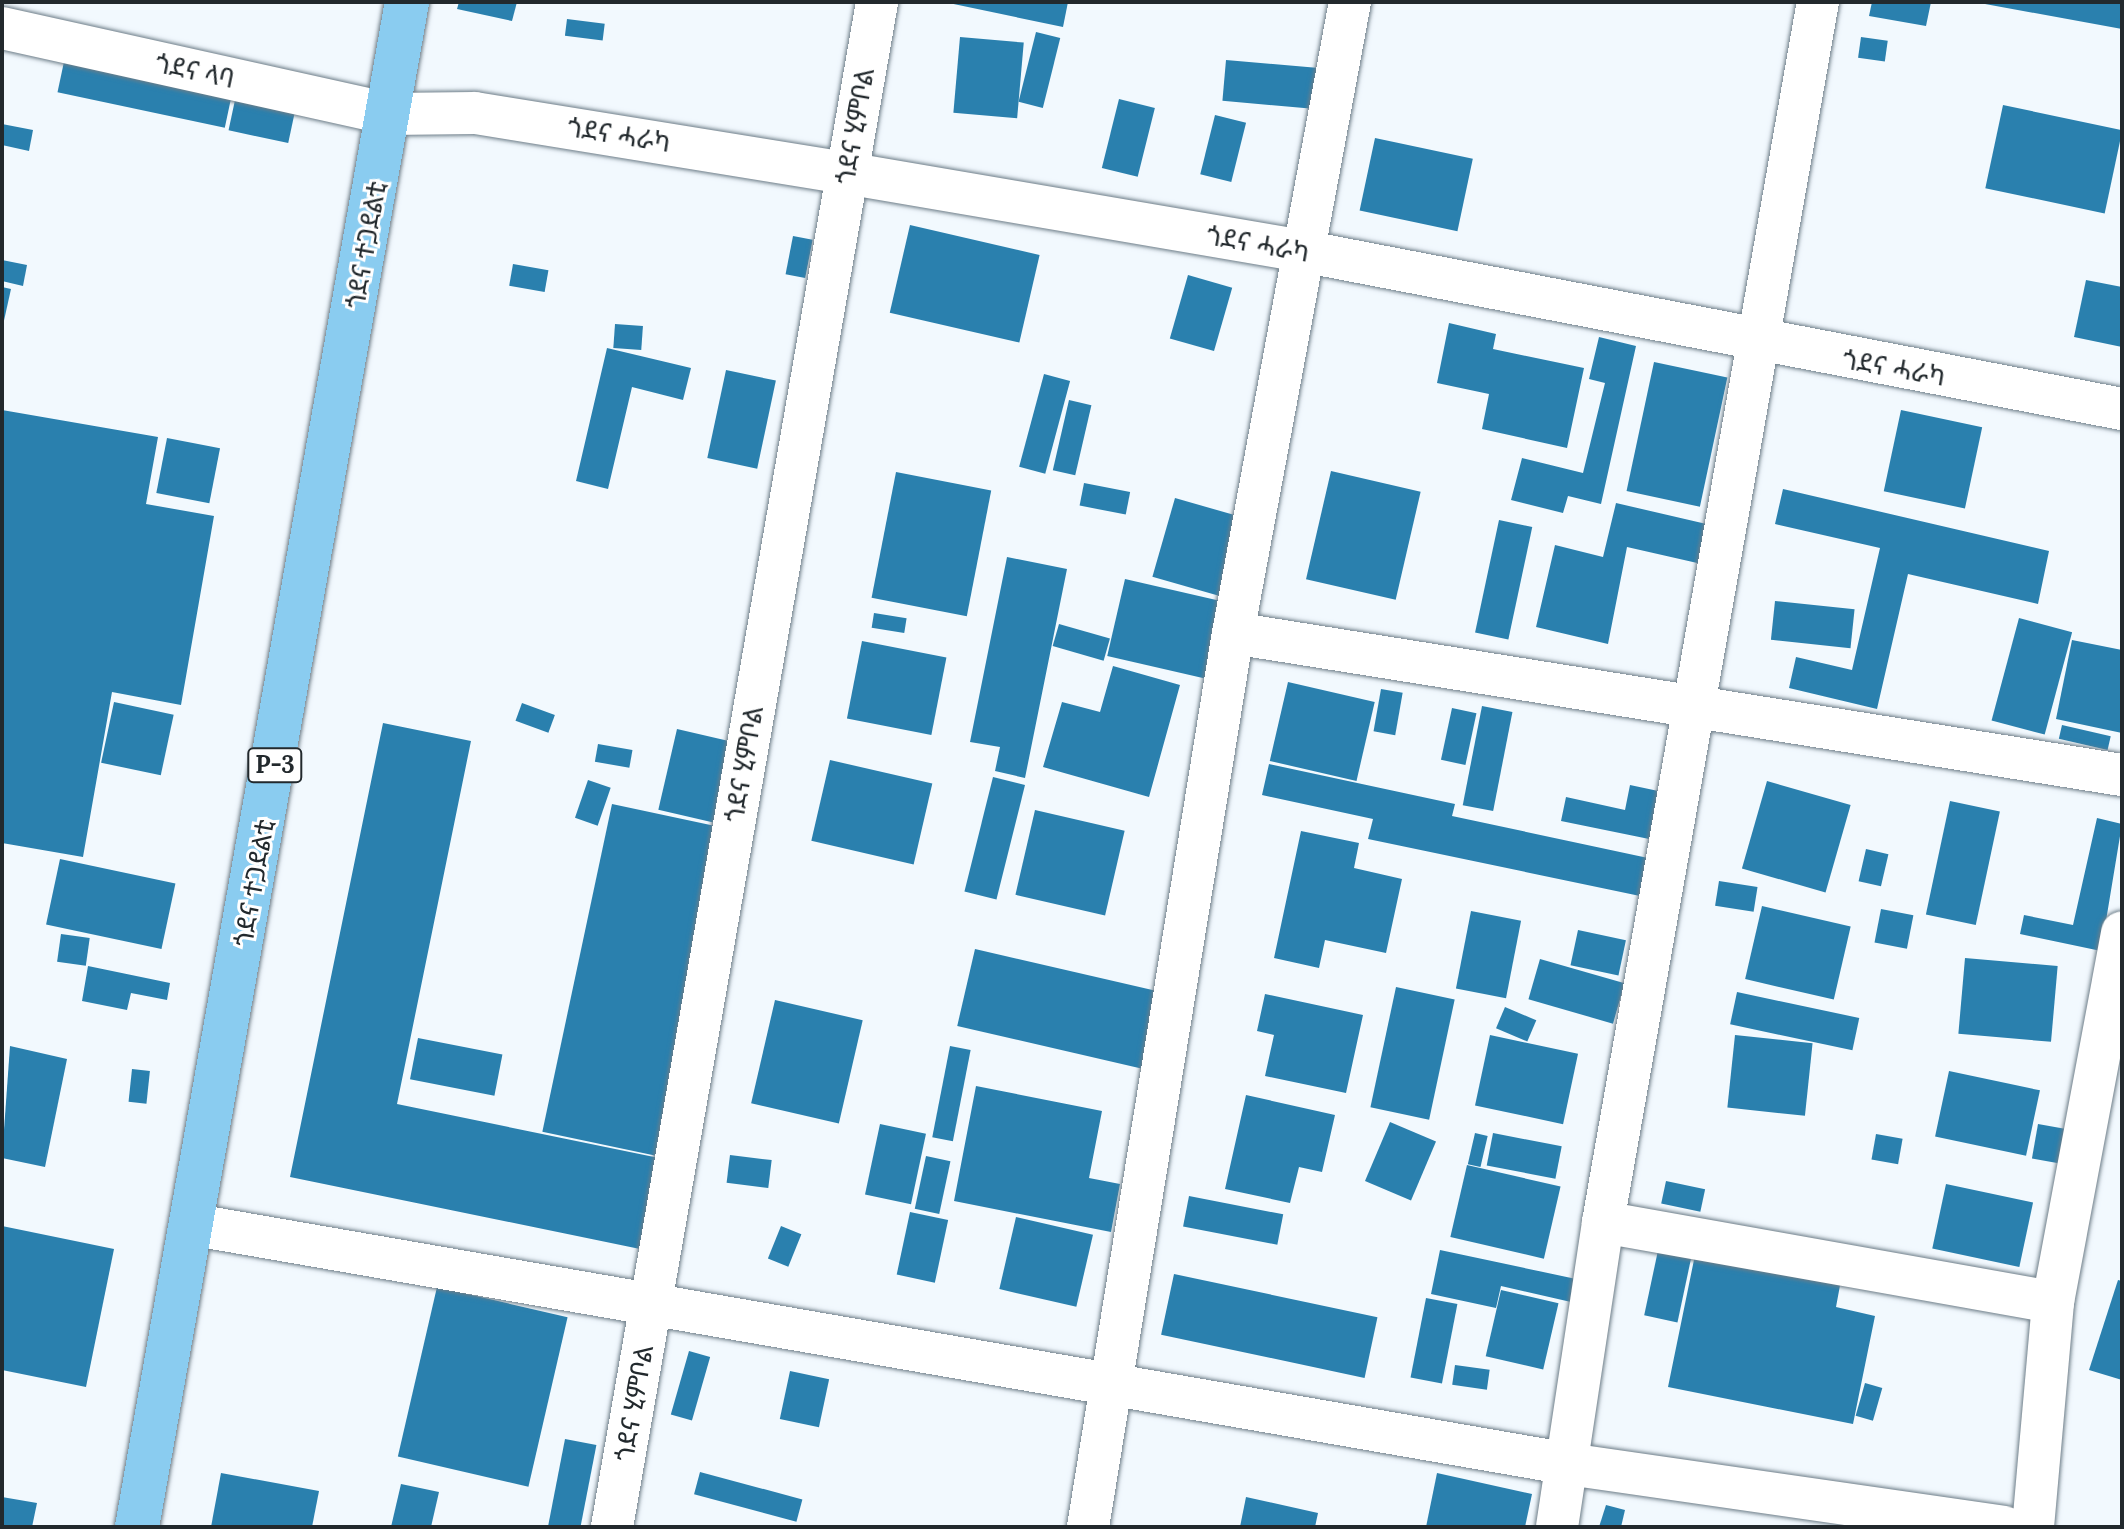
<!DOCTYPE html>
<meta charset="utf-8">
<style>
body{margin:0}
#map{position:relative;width:2124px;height:1529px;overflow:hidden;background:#f2f9fe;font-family:Lora,"Noto Sans Ethiopic",serif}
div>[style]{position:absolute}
.building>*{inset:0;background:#2a80ae;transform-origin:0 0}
.roads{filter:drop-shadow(0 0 2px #6d7d88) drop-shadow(0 0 2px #6d7d88)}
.minor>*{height:42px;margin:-21px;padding:0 21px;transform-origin:21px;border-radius:21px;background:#fff}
.major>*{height:44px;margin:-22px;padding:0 22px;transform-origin:22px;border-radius:22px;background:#8accf0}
span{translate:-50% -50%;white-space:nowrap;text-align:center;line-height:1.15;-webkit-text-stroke:6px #fff;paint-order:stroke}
.shield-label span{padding:2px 6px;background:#fff;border:2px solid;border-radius:6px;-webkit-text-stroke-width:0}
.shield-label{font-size:24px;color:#22292d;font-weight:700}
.street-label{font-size:26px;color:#22292d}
.frame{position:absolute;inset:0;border:4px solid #22292d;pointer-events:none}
</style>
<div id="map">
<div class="building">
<div style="clip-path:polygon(459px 2px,517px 2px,512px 21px,457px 9px)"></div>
<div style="clip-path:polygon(944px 2px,1068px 2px,1063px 27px)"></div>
<div style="clip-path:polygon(1872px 2px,1931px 2px,1926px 26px,1869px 16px)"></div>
<div style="clip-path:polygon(1985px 2px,2122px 2px,2122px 29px,1985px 4px)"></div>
<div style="left:567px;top:19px;width:38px;height:17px;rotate:7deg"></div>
<div style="left:1036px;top:32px;width:25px;height:72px;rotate:14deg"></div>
<div style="left:960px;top:37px;width:64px;height:76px;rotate:5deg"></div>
<div style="left:1861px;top:37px;width:27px;height:21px;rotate:8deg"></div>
<div style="left:65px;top:57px;width:171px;height:36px;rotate:12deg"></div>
<div style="left:1226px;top:60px;width:96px;height:41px;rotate:5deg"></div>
<div style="left:1119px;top:99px;width:37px;height:71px;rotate:14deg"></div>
<div style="left:235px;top:100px;width:61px;height:31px;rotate:12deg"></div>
<div style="left:2003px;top:105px;width:122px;height:85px;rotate:12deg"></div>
<div style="left:1215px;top:115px;width:32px;height:61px;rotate:14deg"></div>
<div style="clip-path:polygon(2px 124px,33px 130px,29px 151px,2px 145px)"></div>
<div style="left:1375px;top:138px;width:100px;height:74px;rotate:12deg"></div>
<div style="left:910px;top:225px;width:133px;height:90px;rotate:13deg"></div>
<div style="left:793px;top:236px;width:20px;height:39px;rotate:11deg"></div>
<div style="clip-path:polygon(2px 260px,27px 265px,23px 286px,2px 281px)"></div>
<div style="left:513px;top:264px;width:36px;height:22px;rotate:10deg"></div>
<div style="left:1188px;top:275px;width:46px;height:66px;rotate:16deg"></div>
<div style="clip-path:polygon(2086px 280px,2122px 287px,2122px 347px,2074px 337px)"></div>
<div style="clip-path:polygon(2px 287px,11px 289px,3px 325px,2px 324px)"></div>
<div style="clip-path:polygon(1449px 323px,1496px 334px,1493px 349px,1584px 368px,1567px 448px,1482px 429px,1489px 394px,1437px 383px)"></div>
<div style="left:615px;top:324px;width:28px;height:24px;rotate:4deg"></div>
<div style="clip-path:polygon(1599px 337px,1636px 346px,1601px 504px,1568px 496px,1563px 513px,1511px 500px,1522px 458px,1583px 473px,1605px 383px,1589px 379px)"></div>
<div style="clip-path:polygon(607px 348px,691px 368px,683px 400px,632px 387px,608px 489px,576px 481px)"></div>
<div style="left:1654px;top:362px;width:75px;height:132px;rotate:12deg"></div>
<div style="left:726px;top:370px;width:51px;height:90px;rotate:12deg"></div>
<div style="left:1044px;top:374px;width:27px;height:96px;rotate:15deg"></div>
<div style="left:1069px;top:400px;width:23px;height:72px;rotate:13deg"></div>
<div style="clip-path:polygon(2px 410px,158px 437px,146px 504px,214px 516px,181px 705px,112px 692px,83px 857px,2px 843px)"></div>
<div style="left:1901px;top:410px;width:83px;height:83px;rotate:12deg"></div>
<div style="left:167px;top:438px;width:54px;height:56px;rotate:11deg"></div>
<div style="left:1331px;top:471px;width:92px;height:111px;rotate:13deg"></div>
<div style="left:896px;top:472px;width:97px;height:128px;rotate:11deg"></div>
<div style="left:1084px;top:483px;width:47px;height:23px;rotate:11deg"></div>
<div style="clip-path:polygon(1783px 489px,2049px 551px,2038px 604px,1908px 574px,1877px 709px,1789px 688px,1796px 657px,1852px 670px,1880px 548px,1775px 524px)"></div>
<div style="left:1175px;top:498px;width:80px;height:82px;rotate:16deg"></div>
<div style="clip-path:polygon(1616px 503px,1715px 526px,1706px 565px,1627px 547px,1608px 644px,1536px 627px,1555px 545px,1603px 557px)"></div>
<div style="left:1499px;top:520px;width:34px;height:115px;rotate:12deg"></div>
<div style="clip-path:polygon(1007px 557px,1067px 569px,1025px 778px,995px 771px,1000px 747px,970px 742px)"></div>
<div style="left:1125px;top:579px;width:107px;height:79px;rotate:13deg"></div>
<div style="left:1775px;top:601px;width:80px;height:39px;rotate:6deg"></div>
<div style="left:874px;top:613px;width:33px;height:15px;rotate:9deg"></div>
<div style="left:2019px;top:618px;width:55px;height:106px;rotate:15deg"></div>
<div style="left:1059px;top:624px;width:53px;height:23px;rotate:16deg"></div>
<div style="clip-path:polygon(2072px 640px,2122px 650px,2122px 733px,2056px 719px)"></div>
<div style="left:862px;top:641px;width:86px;height:79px;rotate:11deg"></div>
<div style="clip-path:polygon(1113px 666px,1180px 685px,1149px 797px,1043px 767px,1062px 702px,1100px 712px)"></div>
<div style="left:1288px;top:682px;width:89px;height:81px;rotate:13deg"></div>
<div style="left:1381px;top:689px;width:22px;height:43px;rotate:10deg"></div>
<div style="left:114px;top:702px;width:61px;height:62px;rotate:12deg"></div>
<div style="left:522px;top:703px;width:35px;height:19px;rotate:20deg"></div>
<div style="left:1482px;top:706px;width:31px;height:101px;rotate:11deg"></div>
<div style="left:1452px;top:708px;width:25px;height:53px;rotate:12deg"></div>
<div style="clip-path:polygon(383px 723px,471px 741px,397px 1104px,659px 1158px,640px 1249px,290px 1177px)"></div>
<div style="left:2062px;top:725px;width:50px;height:14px;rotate:13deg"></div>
<div style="left:677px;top:729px;width:62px;height:83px;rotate:13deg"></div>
<div style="left:598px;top:744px;width:35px;height:18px;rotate:10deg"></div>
<div style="left:830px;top:760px;width:105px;height:83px;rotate:13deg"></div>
<div style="clip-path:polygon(1269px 764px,1455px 804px,1452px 816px,1648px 858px,1640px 896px,1368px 839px,1373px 819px,1262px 795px)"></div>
<div style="left:993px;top:777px;width:33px;height:118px;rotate:14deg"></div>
<div style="left:588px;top:780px;width:24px;height:40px;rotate:19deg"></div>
<div style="left:1767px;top:781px;width:87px;height:91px;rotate:16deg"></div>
<div style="clip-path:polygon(1630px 785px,1663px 792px,1654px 840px,1561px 821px,1566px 797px,1625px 810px)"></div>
<div style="left:1950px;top:801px;width:51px;height:116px;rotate:12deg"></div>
<div style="left:612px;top:804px;width:121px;height:335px;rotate:12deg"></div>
<div style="left:1035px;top:810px;width:92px;height:87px;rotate:13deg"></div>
<div style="clip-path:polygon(2097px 818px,2122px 824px,2101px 951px,2020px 934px,2024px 915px,2073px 925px)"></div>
<div style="clip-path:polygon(1301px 831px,1359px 843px,1354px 868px,1402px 879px,1386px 953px,1325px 940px,1319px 968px,1274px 958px)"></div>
<div style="left:1866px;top:849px;width:23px;height:33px;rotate:13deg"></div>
<div style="left:60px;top:859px;width:118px;height:67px;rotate:12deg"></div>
<div style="left:1719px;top:881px;width:39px;height:25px;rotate:9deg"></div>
<div style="left:1762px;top:906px;width:91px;height:75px;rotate:13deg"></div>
<div style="left:1881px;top:909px;width:33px;height:34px;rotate:11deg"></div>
<div style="left:1471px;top:911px;width:51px;height:79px;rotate:11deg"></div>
<div style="left:1578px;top:930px;width:49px;height:36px;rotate:12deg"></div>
<div style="left:61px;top:934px;width:29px;height:28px;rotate:8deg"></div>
<div style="left:975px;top:949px;width:201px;height:79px;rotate:13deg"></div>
<div style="left:1965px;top:958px;width:93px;height:76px;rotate:5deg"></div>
<div style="left:1540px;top:959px;width:88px;height:42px;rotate:16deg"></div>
<div style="clip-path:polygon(88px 966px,170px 983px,167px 1000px,131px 993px,127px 1010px,82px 1001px)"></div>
<div style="left:1396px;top:987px;width:60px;height:123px;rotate:12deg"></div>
<div style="left:1737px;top:992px;width:125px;height:33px;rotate:12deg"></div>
<div style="clip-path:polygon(1265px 994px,1363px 1015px,1346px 1093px,1265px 1076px,1274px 1035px,1257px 1031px)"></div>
<div style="left:775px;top:1000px;width:90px;height:106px;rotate:13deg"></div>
<div style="left:1505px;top:1007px;width:34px;height:23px;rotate:23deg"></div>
<div style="left:1490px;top:1035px;width:90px;height:72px;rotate:12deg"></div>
<div style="left:1735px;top:1035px;width:78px;height:73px;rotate:6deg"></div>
<div style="left:418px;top:1038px;width:86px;height:42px;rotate:11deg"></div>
<div style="clip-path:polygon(10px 1046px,67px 1059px,45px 1167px,2px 1158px)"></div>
<div style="left:950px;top:1046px;width:21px;height:93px;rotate:11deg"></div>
<div style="left:132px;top:1069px;width:18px;height:33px;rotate:6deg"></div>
<div style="left:1949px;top:1071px;width:93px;height:67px;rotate:12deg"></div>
<div style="clip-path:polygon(976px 1086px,1102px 1111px,1089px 1178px,1120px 1184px,1111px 1232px,954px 1201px)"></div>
<div style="clip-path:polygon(1246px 1095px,1335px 1115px,1322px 1172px,1299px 1167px,1290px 1203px,1225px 1189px)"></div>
<div style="left:1390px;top:1122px;width:50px;height:64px;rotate:23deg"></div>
<div style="left:880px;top:1124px;width:47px;height:72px;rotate:12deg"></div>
<div style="left:2038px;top:1124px;width:27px;height:35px;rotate:10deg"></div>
<div style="left:1475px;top:1133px;width:13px;height:32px;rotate:13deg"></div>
<div style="left:1493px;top:1133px;width:70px;height:33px;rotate:11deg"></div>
<div style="left:1876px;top:1134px;width:27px;height:26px;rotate:10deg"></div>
<div style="left:730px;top:1155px;width:42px;height:28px;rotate:7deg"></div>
<div style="left:926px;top:1156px;width:25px;height:54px;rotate:12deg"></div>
<div style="left:1467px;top:1165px;width:96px;height:74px;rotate:13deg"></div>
<div style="left:1666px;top:1181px;width:40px;height:23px;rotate:12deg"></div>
<div style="left:1946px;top:1184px;width:89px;height:66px;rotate:12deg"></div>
<div style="left:1189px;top:1196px;width:96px;height:31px;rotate:11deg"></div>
<div style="left:910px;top:1212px;width:39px;height:64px;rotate:12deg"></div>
<div style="left:1016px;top:1217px;width:79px;height:74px;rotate:13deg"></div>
<div style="clip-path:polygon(2px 1226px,114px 1249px,86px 1387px,2px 1370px)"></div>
<div style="left:781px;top:1226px;width:22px;height:35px;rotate:22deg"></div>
<div style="left:1660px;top:1241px;width:34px;height:76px;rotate:12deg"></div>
<div style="clip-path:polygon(1440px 1250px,1576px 1279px,1571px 1302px,1501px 1286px,1496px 1308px,1431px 1294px)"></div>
<div style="clip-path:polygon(1696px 1250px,1841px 1280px,1836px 1307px,1875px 1316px,1853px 1424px,1668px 1387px)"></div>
<div style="left:1174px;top:1274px;width:208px;height:62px;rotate:12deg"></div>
<div style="clip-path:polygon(2118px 1280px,2122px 1281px,2122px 1380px,2089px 1370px)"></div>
<div style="left:437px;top:1287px;width:134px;height:174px;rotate:13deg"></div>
<div style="left:1501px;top:1290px;width:59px;height:68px;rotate:13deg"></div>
<div style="left:1426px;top:1298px;width:32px;height:81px;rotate:11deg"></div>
<div style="left:689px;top:1351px;width:22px;height:66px;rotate:16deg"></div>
<div style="left:1455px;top:1365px;width:35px;height:20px;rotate:8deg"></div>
<div style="left:790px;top:1371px;width:40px;height:49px;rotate:12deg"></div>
<div style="left:1865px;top:1383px;width:18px;height:34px;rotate:16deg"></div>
<div style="left:565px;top:1439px;width:32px;height:88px;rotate:11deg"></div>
<div style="left:700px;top:1472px;width:106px;height:23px;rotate:15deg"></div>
<div style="clip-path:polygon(221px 1473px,319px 1491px,312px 1527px,211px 1527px)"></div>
<div style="clip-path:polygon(1437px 1473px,1532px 1494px,1525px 1527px,1426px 1527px)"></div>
<div style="clip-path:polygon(401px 1484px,439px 1492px,431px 1527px,391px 1527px)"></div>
<div style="clip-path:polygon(2px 1497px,37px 1503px,32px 1527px,2px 1527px)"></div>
<div style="clip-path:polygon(1246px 1497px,1318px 1513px,1315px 1527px,1240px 1527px)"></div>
<div style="clip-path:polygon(1606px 1505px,1625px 1510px,1621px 1527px,1599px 1527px)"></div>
</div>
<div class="roads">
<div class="minor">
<div style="left:2px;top:28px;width:396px;rotate:12.5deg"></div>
<div style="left:389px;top:114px;width:86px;rotate:-0.7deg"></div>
<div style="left:475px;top:113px;width:376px;rotate:9.2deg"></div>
<div style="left:846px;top:173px;width:463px;rotate:9.7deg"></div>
<div style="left:1302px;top:251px;width:835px;rotate:10.91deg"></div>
<div style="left:1233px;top:633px;width:900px;rotate:9.08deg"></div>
<div style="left:1603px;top:1222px;width:457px;rotate:10.1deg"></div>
<div style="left:195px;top:1225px;width:1394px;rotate:9.87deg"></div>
<div style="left:1568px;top:1464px;width:440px;rotate:8.2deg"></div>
<div style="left:612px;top:1527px;width:1548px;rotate:-80.14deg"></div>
<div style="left:1088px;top:1527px;width:906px;rotate:-80.79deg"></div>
<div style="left:1233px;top:633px;width:642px;rotate:-79.5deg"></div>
<div style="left:1557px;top:1527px;width:308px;rotate:-81.4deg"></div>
<div style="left:1603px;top:1222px;width:1239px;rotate:-80.01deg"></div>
<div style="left:2033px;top:1527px;width:226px;rotate:-84.9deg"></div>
<div style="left:2053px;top:1302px;width:376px;rotate:-79.4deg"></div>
</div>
<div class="major">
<div style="left:137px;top:1527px;width:1549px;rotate:-79.96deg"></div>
</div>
</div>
<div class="shield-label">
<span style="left:275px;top:765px">P-3</span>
</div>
<div class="street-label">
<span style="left:195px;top:71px;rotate:12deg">ጎደና ላባ</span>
<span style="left:855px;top:126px;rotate:-80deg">ጎደና ሂምቦል</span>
<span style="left:619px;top:135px;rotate:9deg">ጎደና ሓራካ</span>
<span style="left:1258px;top:244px;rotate:10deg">ጎደና ሓራካ</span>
<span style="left:366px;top:245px;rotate:-80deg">ጎደና ተጋደልቲ</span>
<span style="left:1894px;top:368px;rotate:10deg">ጎደና ሓራካ</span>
<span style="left:744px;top:764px;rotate:-80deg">ጎደና ሂምቦል</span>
<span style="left:254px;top:883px;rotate:-80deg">ጎደና ተጋደልቲ</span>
<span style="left:634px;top:1403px;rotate:-80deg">ጎደና ሂምቦል</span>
</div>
<div class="frame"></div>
</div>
